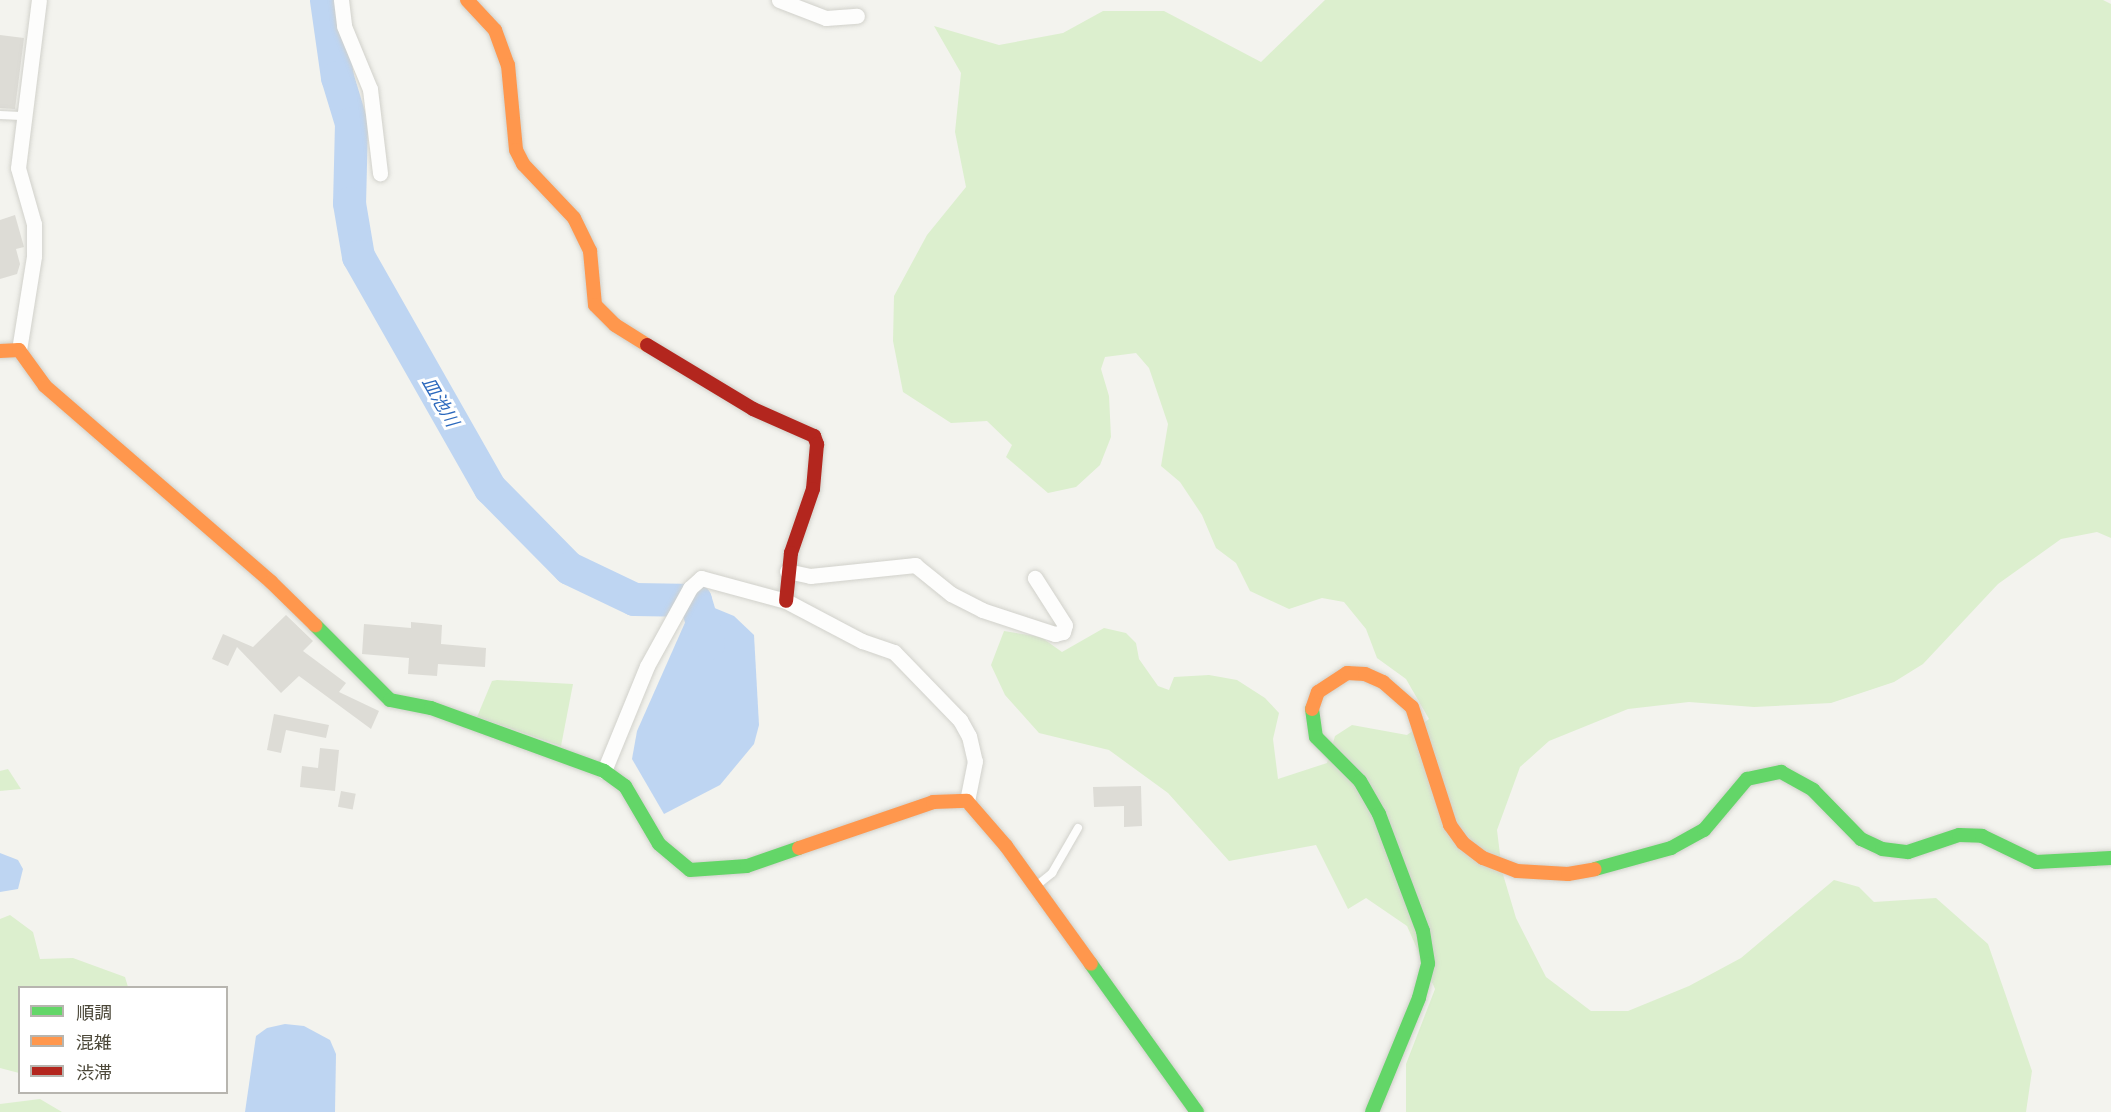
<!DOCTYPE html>
<meta charset="utf-8">
<style>
body{margin:0}
#map{position:relative;width:2111px;height:1112px;overflow:hidden;background:#f3f3ee;font-family:"PT Sans","Noto Sans JP",sans-serif}
div>[style]{position:absolute}
.green>*{inset:0;background:#dcefce}
.water>*{inset:0;background:#bed5f2}
.river>*{height:33px;margin:-16.5px;padding:0 16.5px;transform-origin:16.5px;border-radius:16.5px;background:#bed5f2}
.building>*{inset:0;background:#dddcd6;transform-origin:0 0}
.roads{filter:drop-shadow(0 0 2px #d1d1cb) drop-shadow(0 0 2px #d1d1cb)}
.lane>*{height:8px;margin:-4px;padding:0 4px;transform-origin:4px;border-radius:4px;background:#fdfdfc}
.street>*{height:15px;margin:-7.5px;padding:0 7.5px;transform-origin:7.5px;border-radius:7.5px;background:#fdfdfc}
.fast>*{height:14px;margin:-7px;padding:0 7px;transform-origin:7px;border-radius:7px;background:#63d668}
.slow>*{height:14px;margin:-7px;padding:0 7px;transform-origin:7px;border-radius:7px;background:#ff974d}
.jam>*{height:14px;margin:-7px;padding:0 7px;transform-origin:7px;border-radius:7px;background:#b3261e}
span{translate:-50% -50%;white-space:nowrap;text-align:center;line-height:1.15;-webkit-text-stroke:6px #fff;paint-order:stroke}
.water-label{font-size:18px;color:#2b68bd;font-style:italic}
.legend{position:absolute;left:18px;top:986px;width:210px;height:108px;box-sizing:border-box;background:#fff;border:2px solid #b7b5af;margin:0;padding:8px 10px;list-style:none;font-size:18px;color:#4b4738}
.legend li{display:flex;align-items:center;gap:12px;height:30px}
.legend b{width:30px;border:2px solid #b7b5af}
</style>
<div id="map">
<div class="green">
<div style="clip-path:polygon(1325px 0,2103px 0,2111px 4px,2111px 538px,2097px 532px,2061px 539px,1998px 584px,1923px 664px,1894px 682px,1831px 703px,1754px 707px,1689px 702px,1628px 709px,1549px 741px,1520px 767px,1497px 830px,1502px 871px,1516px 918px,1546px 977px,1591px 1011px,1628px 1011px,1689px 986px,1741px 958px,1834px 880px,1859px 887px,1874px 902px,1936px 898px,1988px 944px,2032px 1071px,2026px 1112px,1406px 1112px,1406px 1064px,1435px 989px,1407px 926px,1366px 898px,1348px 909px,1316px 845px,1229px 861px,1168px 793px,1109px 750px,1039px 733px,1005px 695px,991px 665px,1004px 631px,1041px 637px,1062px 652px,1104px 628px,1126px 633px,1136px 643px,1139px 659px,1158px 686px,1169px 690px,1174px 677px,1209px 675px,1237px 680px,1265px 698px,1279px 713px,1273px 739px,1278px 779px,1327px 763px,1335px 736px,1352px 725px,1407px 735px,1429px 719px,1406px 679px,1377px 658px,1366px 629px,1344px 602px,1322px 598px,1289px 609px,1250px 591px,1236px 563px,1216px 548px,1202px 515px,1180px 482px,1161px 466px,1168px 424px,1149px 368px,1136px 353px,1105px 357px,1101px 369px,1109px 396px,1111px 437px,1100px 465px,1076px 487px,1048px 493px,1006px 457px,1012px 445px,987px 421px,951px 423px,903px 392px,893px 341px,894px 296px,927px 235px,966px 187px,955px 132px,961px 73px,934px 26px,999px 45px,1063px 33px,1103px 11px,1164px 11px,1261px 62px)"></div>
<div style="clip-path:polygon(497px 680px,573px 684px,561px 746px,477px 717px,492px 681px)"></div>
<div style="clip-path:polygon(8px 769px,21px 789px,0 791px,0 771px)"></div>
<div style="clip-path:polygon(10px 915px,33px 932px,40px 959px,73px 958px,125px 977px,128px 987px,20px 988px,19px 1073px,0 1068px,0 919px)"></div>
<div style="clip-path:polygon(40px 1099px,62px 1112px,0 1112px,0 1104px)"></div>
</div>
<div class="water">
<div style="clip-path:polygon(695px 600px,734px 616px,754px 635px,759px 725px,754px 744px,720px 785px,664px 814px,632px 759px,637px 731px)"></div>
<div style="clip-path:polygon(0 853px,18px 860px,23px 869px,18px 889px,0 892px)"></div>
<div style="clip-path:polygon(285px 1024px,304px 1026px,330px 1040px,336px 1054px,335px 1112px,245px 1112px,256px 1036px,267px 1028px)"></div>
</div>
<div class="river">
<div style="left:326px;top:0;width:78px;rotate:81.9deg"></div>
<div style="left:337px;top:77px;width:48px;rotate:73.1deg"></div>
<div style="left:351px;top:123px;width:80px;rotate:91.4deg"></div>
<div style="left:349px;top:203px;width:54px;rotate:80.4deg"></div>
<div style="left:358px;top:256px;width:267px;rotate:60.4deg"></div>
<div style="left:490px;top:488px;width:112px;rotate:45.4deg"></div>
<div style="left:569px;top:568px;width:72px;rotate:25.5deg"></div>
<div style="left:634px;top:599px;width:61px;rotate:0.9deg"></div>
<div style="left:695px;top:600px;width:45px;rotate:73.2deg"></div>
</div>
<div class="building">
<div style="clip-path:polygon(0 35px,24px 38px,15px 109px,0 108px)"></div>
<div style="clip-path:polygon(15px 215px,24px 247px,16px 249px,20px 264px,17px 274px,0 279px,0 220px)"></div>
<div style="clip-path:polygon(286px 615px,313px 641px,303px 651px,346px 683px,339px 692px,379px 711px,371px 729px,299px 676px,281px 693px,237px 647px,228px 666px,212px 659px,223px 634px,253px 647px)"></div>
<div style="clip-path:polygon(411px 622px,442px 625px,441px 644px,486px 648px,485px 667px,438px 664px,437px 676px,408px 674px,409px 658px,362px 654px,364px 624px,411px 628px)"></div>
<div style="clip-path:polygon(274px 714px,329px 725px,326px 738px,286px 730px,281px 753px,267px 750px)"></div>
<div style="clip-path:polygon(320px 748px,339px 750px,335px 791px,300px 787px,302px 766px,318px 768px)"></div>
<div style="clip-path:polygon(1141px 786px,1142px 826px,1124px 827px,1124px 806px,1094px 807px,1093px 787px)"></div>
<div style="left:341px;top:791px;width:15px;height:16px;rotate:11deg"></div>
</div>
<div class="roads">
<div class="lane">
<div style="left:0;top:115px;width:21px;rotate:3deg"></div>
<div style="left:1036px;top:886px;width:21px;rotate:-39deg"></div>
<div style="left:1052px;top:873px;width:52px;rotate:-60deg"></div>
</div>
<div class="street">
<div style="left:341px;top:0;width:26px;rotate:83deg"></div>
<div style="left:344px;top:26px;width:68px;rotate:67.6deg"></div>
<div style="left:370px;top:89px;width:85px;rotate:83.2deg"></div>
<div style="left:779px;top:0;width:50px;rotate:21deg"></div>
<div style="left:826px;top:18px;width:31px;rotate:-4deg"></div>
<div style="left:19px;top:350px;width:95px;rotate:-80.9deg"></div>
<div style="left:34px;top:256px;width:32px;rotate:-90deg"></div>
<div style="left:34px;top:224px;width:58px;rotate:-105.9deg"></div>
<div style="left:18px;top:168px;width:169px;rotate:-82.9deg"></div>
<div style="left:787px;top:571px;width:24px;rotate:12deg"></div>
<div style="left:810px;top:576px;width:106px;rotate:-6deg"></div>
<div style="left:915px;top:565px;width:46px;rotate:38.9deg"></div>
<div style="left:951px;top:594px;width:35px;rotate:27deg"></div>
<div style="left:982px;top:610px;width:77px;rotate:18.2deg"></div>
<div style="left:1055px;top:634px;width:8px;rotate:-14deg"></div>
<div style="left:1063px;top:632px;width:7px;rotate:-74deg"></div>
<div style="left:1065px;top:625px;width:56px;rotate:-122.6deg"></div>
<div style="left:604px;top:771px;width:113px;rotate:-67.7deg"></div>
<div style="left:647px;top:666px;width:89px;rotate:-61.1deg"></div>
<div style="left:690px;top:588px;width:15px;rotate:-42deg"></div>
<div style="left:701px;top:578px;width:88px;rotate:15.1deg"></div>
<div style="left:786px;top:601px;width:86px;rotate:27.8deg"></div>
<div style="left:862px;top:641px;width:34px;rotate:19deg"></div>
<div style="left:894px;top:652px;width:95px;rotate:45.9deg"></div>
<div style="left:960px;top:720px;width:18px;rotate:61deg"></div>
<div style="left:969px;top:736px;width:26px;rotate:77deg"></div>
<div style="left:975px;top:761px;width:41px;rotate:101.3deg"></div>
</div>
<div class="fast">
<div style="left:315px;top:625px;width:106px;rotate:45deg"></div>
<div style="left:390px;top:700px;width:42px;rotate:11deg"></div>
<div style="left:431px;top:708px;width:184px;rotate:20deg"></div>
<div style="left:604px;top:771px;width:26px;rotate:36deg"></div>
<div style="left:625px;top:786px;width:67px;rotate:59.6deg"></div>
<div style="left:659px;top:844px;width:40px;rotate:40deg"></div>
<div style="left:690px;top:870px;width:57px;rotate:-4deg"></div>
<div style="left:747px;top:866px;width:55px;rotate:-19.1deg"></div>
<div style="left:1312px;top:709px;width:28px;rotate:82deg"></div>
<div style="left:1316px;top:737px;width:62px;rotate:45deg"></div>
<div style="left:1360px;top:781px;width:38px;rotate:60deg"></div>
<div style="left:1379px;top:814px;width:125px;rotate:69.4deg"></div>
<div style="left:1423px;top:931px;width:33px;rotate:81deg"></div>
<div style="left:1428px;top:964px;width:35px;rotate:105deg"></div>
<div style="left:1419px;top:998px;width:123px;rotate:112.4deg"></div>
<div style="left:1595px;top:869px;width:79px;rotate:-15.4deg"></div>
<div style="left:1671px;top:848px;width:38px;rotate:-29deg"></div>
<div style="left:1704px;top:830px;width:67px;rotate:-49.9deg"></div>
<div style="left:1747px;top:779px;width:35px;rotate:-12deg"></div>
<div style="left:1781px;top:772px;width:37px;rotate:29deg"></div>
<div style="left:1813px;top:790px;width:69px;rotate:45.6deg"></div>
<div style="left:1861px;top:839px;width:23px;rotate:25deg"></div>
<div style="left:1882px;top:849px;width:26px;rotate:7deg"></div>
<div style="left:1908px;top:852px;width:54px;rotate:-18.4deg"></div>
<div style="left:1959px;top:835px;width:23px;rotate:2deg"></div>
<div style="left:1982px;top:836px;width:60px;rotate:25.7deg"></div>
<div style="left:2036px;top:862px;width:75px;rotate:-3.1deg"></div>
<div style="left:1091px;top:964px;width:182px;rotate:54.4deg"></div>
</div>
<div class="slow">
<div style="left:467px;top:0;width:41px;rotate:47deg"></div>
<div style="left:495px;top:30px;width:37px;rotate:70deg"></div>
<div style="left:508px;top:65px;width:85px;rotate:84.6deg"></div>
<div style="left:516px;top:150px;width:16px;rotate:63deg"></div>
<div style="left:523px;top:164px;width:74px;rotate:46.6deg"></div>
<div style="left:574px;top:218px;width:37px;rotate:64deg"></div>
<div style="left:590px;top:251px;width:54px;rotate:84.7deg"></div>
<div style="left:595px;top:305px;width:28px;rotate:45deg"></div>
<div style="left:615px;top:325px;width:38px;rotate:32deg"></div>
<div style="left:0;top:351px;width:19px;rotate:-3deg"></div>
<div style="left:19px;top:350px;width:44px;rotate:54.2deg"></div>
<div style="left:45px;top:386px;width:299px;rotate:40.9deg"></div>
<div style="left:271px;top:582px;width:62px;rotate:44.3deg"></div>
<div style="left:1312px;top:709px;width:18px;rotate:-71deg"></div>
<div style="left:1318px;top:692px;width:35px;rotate:-33deg"></div>
<div style="left:1347px;top:673px;width:18px;rotate:3deg"></div>
<div style="left:1365px;top:674px;width:20px;rotate:24deg"></div>
<div style="left:1383px;top:682px;width:38px;rotate:41deg"></div>
<div style="left:1412px;top:707px;width:124px;rotate:72.1deg"></div>
<div style="left:1450px;top:825px;width:22px;rotate:54deg"></div>
<div style="left:1463px;top:843px;width:25px;rotate:37deg"></div>
<div style="left:1483px;top:858px;width:36px;rotate:21deg"></div>
<div style="left:1517px;top:871px;width:51px;rotate:3.4deg"></div>
<div style="left:1568px;top:874px;width:27px;rotate:-10deg"></div>
<div style="left:799px;top:848px;width:142px;rotate:-18.9deg"></div>
<div style="left:933px;top:802px;width:34px;rotate:-2deg"></div>
<div style="left:967px;top:801px;width:60px;rotate:49.1deg"></div>
<div style="left:1006px;top:846px;width:145px;rotate:54.2deg"></div>
</div>
<div class="jam">
<div style="left:647px;top:345px;width:124px;rotate:31.1deg"></div>
<div style="left:753px;top:409px;width:67px;rotate:23.9deg"></div>
<div style="left:814px;top:436px;width:9px;rotate:69deg"></div>
<div style="left:817px;top:444px;width:45px;rotate:95.1deg"></div>
<div style="left:813px;top:489px;width:68px;rotate:109deg"></div>
<div style="left:791px;top:553px;width:48px;rotate:95.9deg"></div>
</div>
</div>
<div class="water-label">
<span style="left:440px;top:402px;rotate:60deg">皿池川</span>
</div>
<ul class="legend">
<li><b style="height:8px;background:#63d668"></b>順調</li>
<li><b style="height:8px;background:#ff974d"></b>混雑</li>
<li><b style="height:8px;background:#b3261e"></b>渋滞</li>
</ul>
</div>
